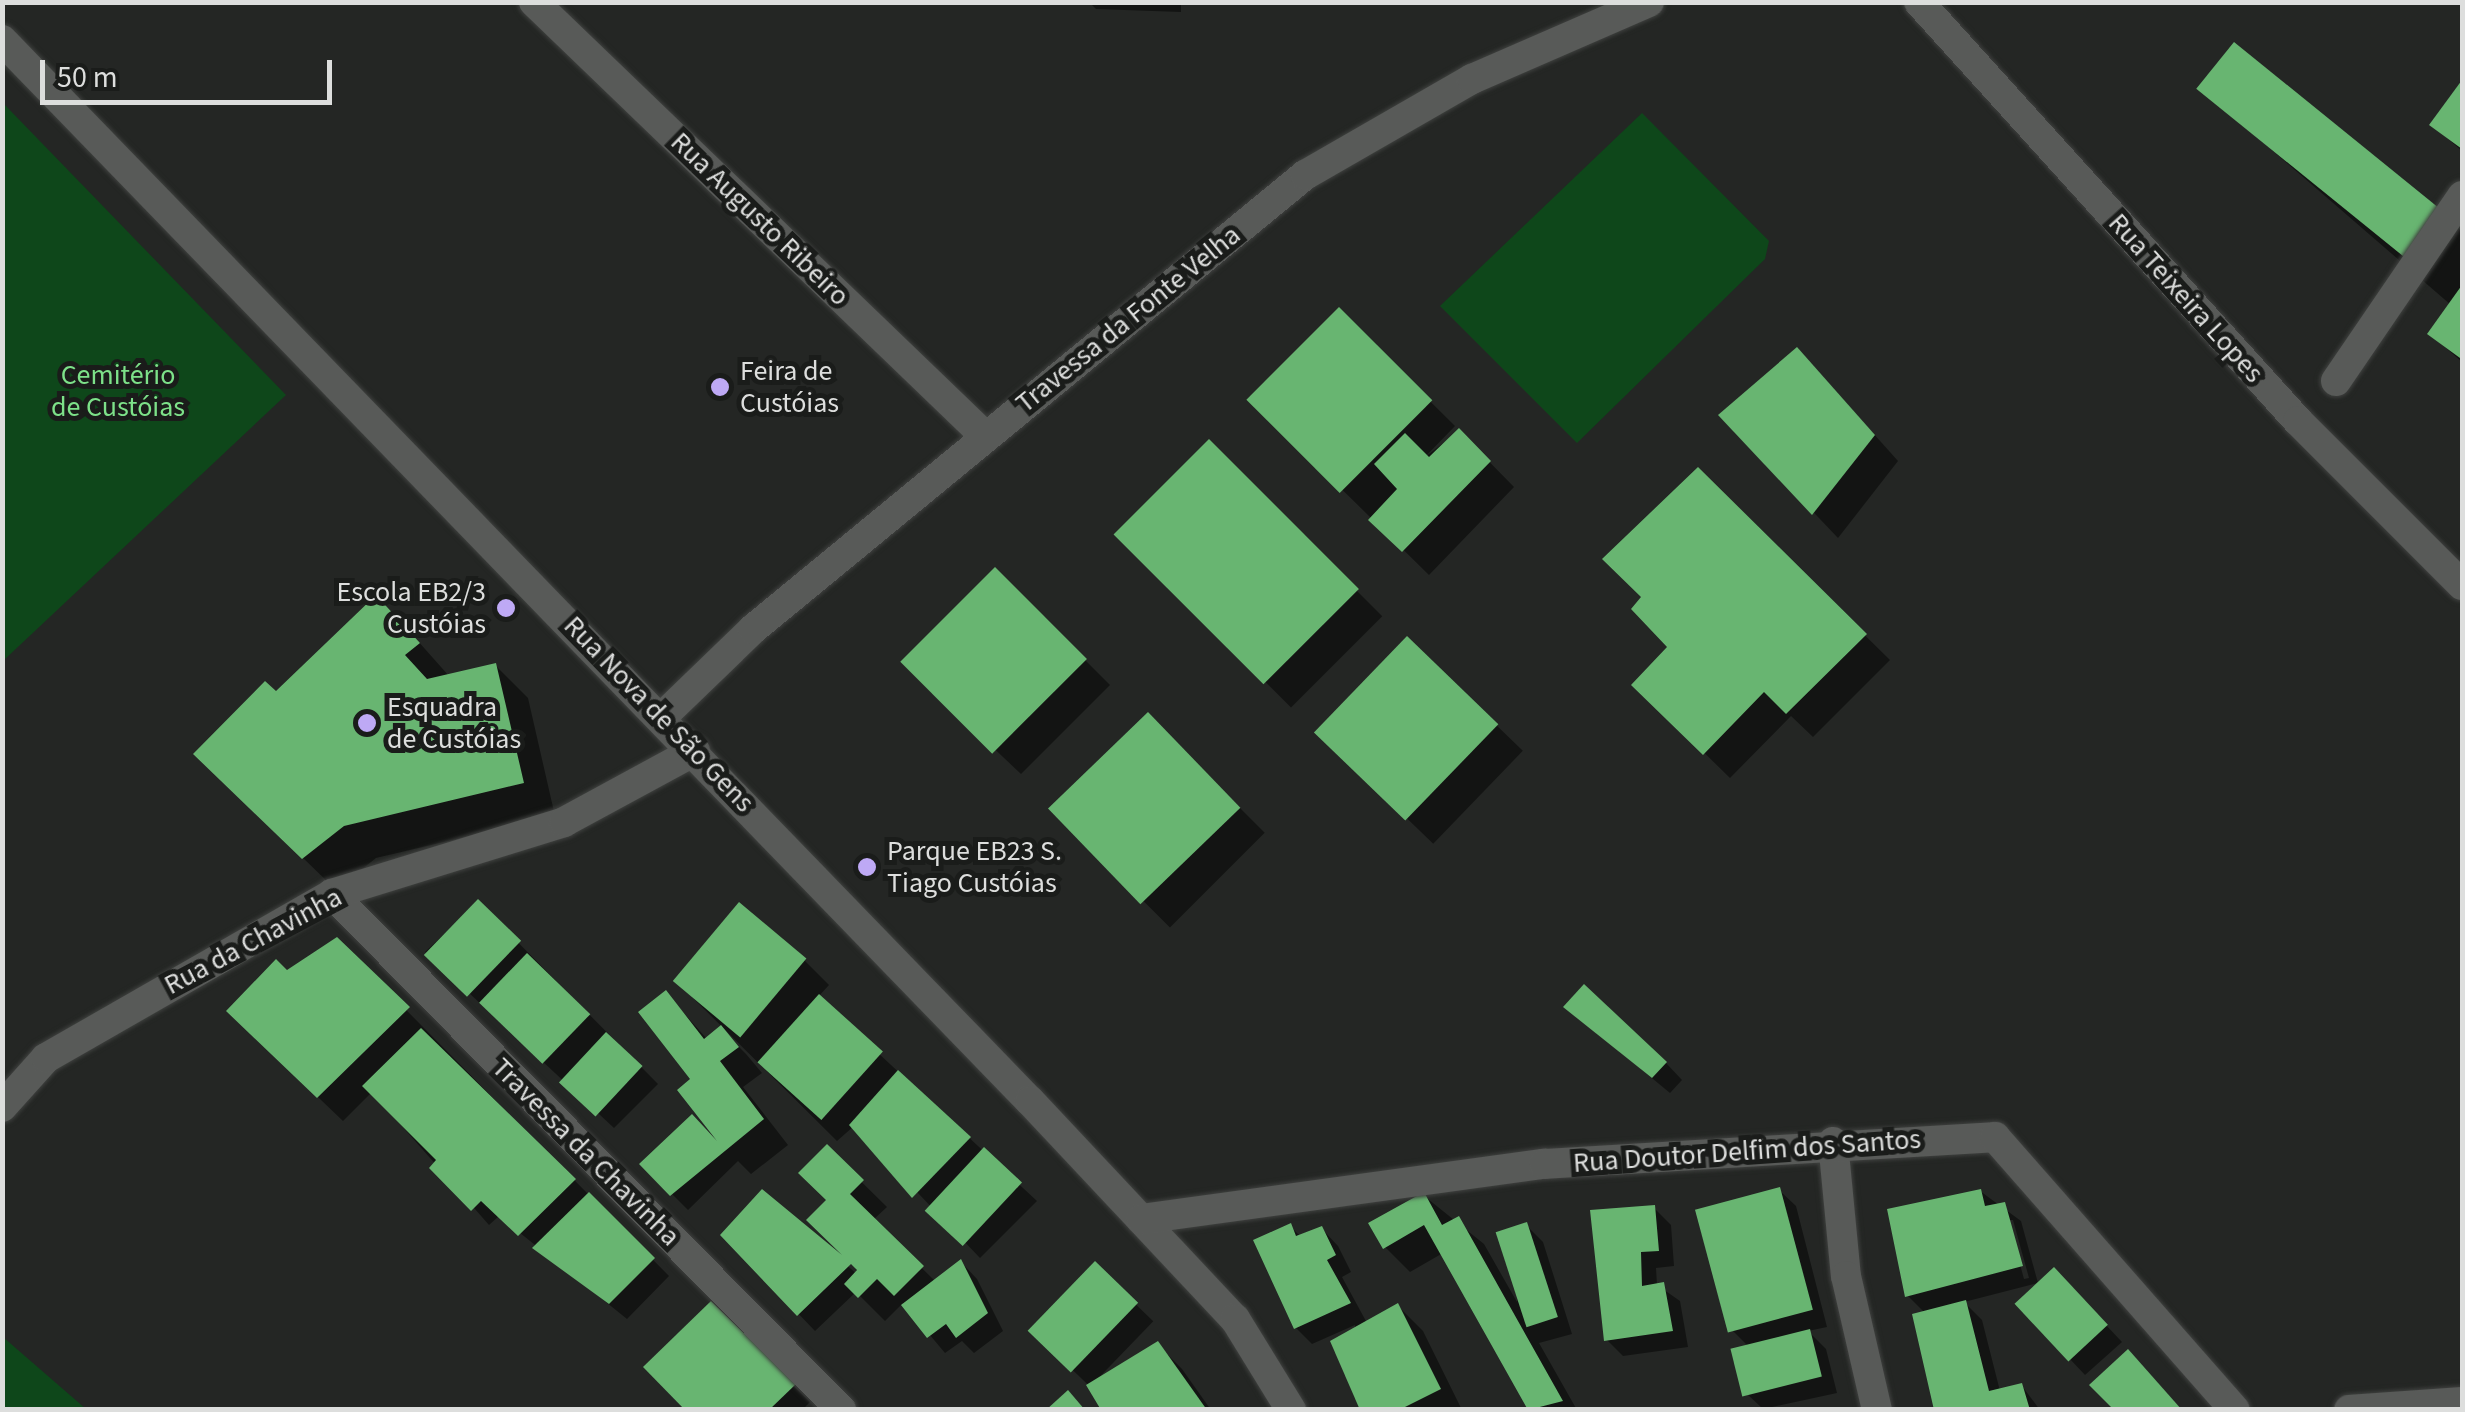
<!DOCTYPE html>
<meta charset="utf-8">
<style>
body{margin:0}
#map{position:relative;width:2465px;height:1412px;overflow:hidden;background:#242624;font-family:"Source Sans 3",sans-serif}
div>[style]{position:absolute}
.green>*{inset:0;background:#0e471a}
.shadow>*{inset:0;background:#0007;transform-origin:0 0}
.building>*{inset:0;background:#68b571;transform-origin:0 0}
.roads{filter:drop-shadow(0 0 2px #3f413f) drop-shadow(0 0 2px #3f413f)}
.minor>*{height:30px;margin:-15px;padding:0 15px;transform-origin:15px;border-radius:15px;background:#585a58}
.dots>*{width:28px;height:28px;translate:-50% -50%;box-sizing:border-box;border:5px solid #1a1c1a;border-radius:50%}
span{translate:-50% -50%;white-space:nowrap;text-align:center;line-height:1.15;-webkit-text-stroke:10px #1a1c1a;paint-order:stroke}
.street-label{font-size:28px;color:#dddedd}
.poi-label{font-size:28px;color:#dddedd}
.left{translate:0 -50%;text-align:left}
.right{translate:-100% -50%;text-align:right}
.park-label{font-size:28px;color:#7de189}
.frame{position:absolute;inset:0;border:5px solid #dddedd;pointer-events:none}
.scale{position:absolute;left:40px;top:60px;width:292px;height:45px;box-sizing:border-box;border:5px solid #dddedd;border-top:0;padding-left:12px;font-size:30px;line-height:35px;white-space:nowrap;color:#dddedd;-webkit-text-stroke:8px #1a1c1a;paint-order:stroke}
</style>
<div id="map">
<div class="green">
<div style="clip-path:polygon(3px 103px,286px 395px,3px 661px)"></div>
<div style="clip-path:polygon(1642px 113px,1769px 241px,1765px 259px,1577px 443px,1440px 306px)"></div>
<div style="clip-path:polygon(3px 1337px,86px 1409px,3px 1409px)"></div>
</div>
<div class="shadow">
<div style="clip-path:polygon(1089px 2px,1181px 2px,1181px 12px,1096px 9px)"></div>
<div style="clip-path:polygon(2462px 84px,2462px 151px,2432px 125px)"></div>
<div style="clip-path:polygon(2200px 88px,2443px 213px,2462px 232px,2462px 362px,2430px 334px,2451px 305px)"></div>
<div style="clip-path:polygon(1339px 311px,1455px 426px,1425px 457px,1459px 431px,1514px 487px,1429px 575px,1251px 400px)"></div>
<div style="clip-path:polygon(1822px 376px,1898px 461px,1838px 538px,1722px 416px)"></div>
<div style="left:1209px;top:443px;width:245px;height:129px;rotate:45deg"></div>
<div style="clip-path:polygon(1698px 471px,1890px 660px,1813px 737px,1791px 716px,1730px 778px,1635px 685px,1670px 647px)"></div>
<div style="clip-path:polygon(995px 570px,1110px 685px,1021px 774px,929px 687px)"></div>
<div style="clip-path:polygon(409px 631px,449px 676px,495px 665px,528px 698px,555px 816px,376px 858px,336px 890px,229px 786px,277px 694px)"></div>
<div style="left:1407px;top:639px;width:161px;height:129px;rotate:44deg"></div>
<div style="left:1148px;top:716px;width:165px;height:134px;rotate:45deg"></div>
<div style="clip-path:polygon(478px 902px,658px 1084px,614px 1128px,425px 952px)"></div>
<div style="clip-path:polygon(337px 940px,669px 1276px,627px 1319px,499px 1216px,489px 1225px,372px 1092px,343px 1121px,254px 1036px,287px 974px)"></div>
<div style="clip-path:polygon(804px 960px,829px 985px,818px 997px,1037px 1201px,980px 1258px,854px 1126px,837px 1141px,694px 999px)"></div>
<div style="clip-path:polygon(666px 993px,707px 1039px,721px 1029px,746px 1054px,762px 1073px,743px 1087px,788px 1145px,751px 1174px,738px 1161px,688px 1210px,643px 1165px,720px 1141px)"></div>
<div style="clip-path:polygon(1566px 1007px,1666px 1063px,1682px 1080px,1670px 1093px)"></div>
<div style="clip-path:polygon(827px 1148px,887px 1207px,873px 1220px,936px 1282px,961px 1262px,977px 1279px,1003px 1331px,974px 1353px,962px 1341px,945px 1353px,903px 1303px,885px 1321px,856px 1292px,815px 1331px,723px 1235px,762px 1192px,858px 1275px,829px 1200px)"></div>
<div style="clip-path:polygon(1779px 1190px,1796px 1206px,1827px 1327px,1808px 1331px,1826px 1349px,1837px 1393px,1763px 1409px,1746px 1393px,1747px 1345px,1731px 1329px)"></div>
<div style="clip-path:polygon(evenodd,1980px 1191px,2021px 1221px,2038px 1283px,1964px 1302px,1982px 1320px,2000px 1391px,2022px 1386px,2040px 1410px,1935px 1410px,1925px 1313px,1908px 1296px,1980px 1191px,2008px 1220px,2013px 1220px,2029px 1278px,2024px 1279px,2008px 1220px)"></div>
<div style="clip-path:polygon(1423px 1195px,1484px 1244px,1517px 1302px,1526px 1225px,1543px 1242px,1572px 1334px,1539px 1343px,1577px 1410px,1531px 1410px,1443px 1253px,1410px 1272px,1385px 1247px)"></div>
<div style="clip-path:polygon(1654px 1208px,1671px 1225px,1674px 1266px,1656px 1268px,1657px 1285px,1680px 1301px,1688px 1347px,1623px 1356px,1607px 1340px)"></div>
<div style="clip-path:polygon(1290px 1226px,1301px 1237px,1322px 1229px,1338px 1246px,1351px 1272px,1342px 1277px,1367px 1323px,1398px 1306px,1423px 1331px,1462px 1410px,1363px 1410px,1355px 1325px,1312px 1344px,1296px 1328px)"></div>
<div style="left:1095px;top:1265px;width:81px;height:91px;rotate:44deg"></div>
<div style="clip-path:polygon(2070px 1287px,2122px 1342px,2085px 1375px,2018px 1304px)"></div>
<div style="clip-path:polygon(711px 1305px,810px 1402px,802px 1410px,689px 1410px)"></div>
<div style="clip-path:polygon(1157px 1344px,1182px 1369px,1211px 1410px,1104px 1410px)"></div>
</div>
<div class="building">
<div style="left:2234px;top:42px;width:270px;height:60px;rotate:39deg"></div>
<div style="clip-path:polygon(2462px 80px,2462px 149px,2429px 125px)"></div>
<div style="clip-path:polygon(2462px 285px,2462px 354px,2460px 358px,2427px 334px)"></div>
<div style="left:1339px;top:307px;width:132px;height:131px;rotate:45deg"></div>
<div style="clip-path:polygon(1797px 347px,1875px 435px,1812px 515px,1718px 415px)"></div>
<div style="clip-path:polygon(1459px 428px,1491px 461px,1402px 552px,1368px 520px,1397px 489px,1374px 464px,1405px 433px,1429px 457px)"></div>
<div style="left:1209px;top:439px;width:212px;height:135px;rotate:45deg"></div>
<div style="clip-path:polygon(1698px 467px,1867px 634px,1786px 714px,1764px 692px,1703px 755px,1631px 685px,1667px 647px,1631px 609px,1641px 597px,1602px 559px)"></div>
<div style="left:995px;top:567px;width:130px;height:134px;rotate:45deg"></div>
<div style="clip-path:polygon(376px 595px,420px 643px,405px 655px,427px 679px,496px 663px,524px 783px,344px 826px,302px 859px,193px 754px,265px 681px,276px 691px)"></div>
<div style="left:1407px;top:636px;width:127px;height:134px;rotate:44deg"></div>
<div style="left:1148px;top:712px;width:133px;height:139px;rotate:46deg"></div>
<div style="left:478px;top:899px;width:60px;height:78px;rotate:44deg"></div>
<div style="left:739px;top:902px;width:88px;height:103px;rotate:40deg"></div>
<div style="clip-path:polygon(337px 937px,410px 1007px,317px 1098px,226px 1011px,276px 959px,287px 970px)"></div>
<div style="left:527px;top:953px;width:88px;height:69px;rotate:44deg"></div>
<div style="clip-path:polygon(1584px 984px,1667px 1062px,1652px 1078px,1563px 1007px)"></div>
<div style="clip-path:polygon(666px 990px,704px 1039px,721px 1025px,739px 1047px,720px 1061px,764px 1119px,670px 1196px,639px 1164px,692px 1114px,717px 1141px,677px 1090px,690px 1079px,638px 1012px)"></div>
<div style="left:819px;top:994px;width:86px;height:92px;rotate:42deg"></div>
<div style="clip-path:polygon(421px 1028px,576px 1179px,518px 1236px,481px 1201px,471px 1211px,429px 1168px,436px 1160px,362px 1086px)"></div>
<div style="left:606px;top:1032px;width:50px;height:69px;rotate:43deg"></div>
<div style="clip-path:polygon(898px 1070px,971px 1137px,912px 1198px,849px 1125px)"></div>
<div style="clip-path:polygon(827px 1144px,864px 1180px,850px 1194px,924px 1266px,894px 1296px,877px 1279px,858px 1298px,844px 1284px,857px 1270px,851px 1264px,797px 1316px,720px 1235px,762px 1189px,842px 1255px,806px 1220px,826px 1200px,798px 1173px)"></div>
<div style="left:984px;top:1147px;width:52px;height:87px;rotate:43deg"></div>
<div style="left:1780px;top:1187px;width:127px;height:88px;rotate:75deg"></div>
<div style="clip-path:polygon(1981px 1189px,1985px 1206px,2005px 1202px,2023px 1266px,1905px 1297px,1887px 1209px)"></div>
<div style="clip-path:polygon(589px 1192px,655px 1258px,609px 1304px,532px 1248px)"></div>
<div style="clip-path:polygon(1424px 1192px,1442px 1225px,1459px 1216px,1563px 1401px,1528px 1410px,1424px 1225px,1383px 1249px,1368px 1223px)"></div>
<div style="clip-path:polygon(1655px 1205px,1659px 1251px,1641px 1252px,1642px 1286px,1664px 1282px,1673px 1331px,1604px 1341px,1590px 1210px)"></div>
<div style="left:1527px;top:1222px;width:100px;height:33px;rotate:72deg"></div>
<div style="clip-path:polygon(1291px 1223px,1296px 1236px,1322px 1226px,1336px 1255px,1327px 1260px,1351px 1303px,1294px 1329px,1253px 1240px)"></div>
<div style="clip-path:polygon(961px 1259px,988px 1313px,956px 1338px,946px 1324px,927px 1338px,901px 1305px)"></div>
<div style="left:1095px;top:1261px;width:60px;height:97px;rotate:44deg"></div>
<div style="left:2054px;top:1267px;width:79px;height:54px;rotate:47deg"></div>
<div style="clip-path:polygon(1966px 1300px,1989px 1391px,2022px 1383px,2030px 1410px,1934px 1410px,1912px 1314px)"></div>
<div style="clip-path:polygon(711px 1301px,796px 1384px,769px 1410px,685px 1410px,643px 1367px)"></div>
<div style="clip-path:polygon(1398px 1303px,1441px 1389px,1399px 1410px,1360px 1410px,1330px 1341px)"></div>
<div style="left:1810px;top:1329px;width:49px;height:82px;rotate:76deg"></div>
<div style="clip-path:polygon(1158px 1341px,1207px 1410px,1101px 1410px,1086px 1385px)"></div>
<div style="clip-path:polygon(2128px 1349px,2182px 1410px,2114px 1410px,2089px 1385px)"></div>
<div style="clip-path:polygon(1068px 1390px,1085px 1410px,1046px 1410px)"></div>
</div>
<div class="roads">
<div class="minor">
<div style="left:534px;top:2px;width:626px;rotate:43.9deg"></div>
<div style="left:1919px;top:2px;width:565px;rotate:47.87deg"></div>
<div style="left:2298px;top:421px;width:232px;rotate:45deg"></div>
<div style="left:2px;top:40px;width:1477px;rotate:45.91deg"></div>
<div style="left:1030px;top:1101px;width:299px;rotate:46.8deg"></div>
<div style="left:1235px;top:1319px;width:107px;rotate:58.4deg"></div>
<div style="left:2336px;top:381px;width:224px;rotate:-55.7deg"></div>
<div style="left:662px;top:717px;width:127px;rotate:-44deg"></div>
<div style="left:753px;top:629px;width:715px;rotate:-39.44deg"></div>
<div style="left:1305px;top:175px;width:193px;rotate:-29.9deg"></div>
<div style="left:1472px;top:79px;width:193px;rotate:-23.5deg"></div>
<div style="left:332px;top:894px;width:725px;rotate:45.39deg"></div>
<div style="left:2px;top:1107px;width:66px;rotate:-48.1deg"></div>
<div style="left:46px;top:1058px;width:330px;rotate:-29.8deg"></div>
<div style="left:332px;top:894px;width:243px;rotate:-17.2deg"></div>
<div style="left:564px;top:822px;width:149px;rotate:-28.5deg"></div>
<div style="left:1833px;top:1142px;width:135px;rotate:84.5deg"></div>
<div style="left:1846px;top:1276px;width:138px;rotate:77deg"></div>
<div style="left:1141px;top:1219px;width:407px;rotate:-7.8deg"></div>
<div style="left:1544px;top:1164px;width:452px;rotate:-3.4deg"></div>
<div style="left:1995px;top:1137px;width:363px;rotate:48.7deg"></div>
<div style="left:2349px;top:1410px;width:113px;rotate:-4deg"></div>
</div>
</div>
<div class="dots">
<div style="left:720px;top:387px;background:#bea9f5"></div>
<div style="left:506px;top:608px;background:#bea9f5"></div>
<div style="left:367px;top:723px;background:#bea9f5"></div>
<div style="left:867px;top:867px;background:#bea9f5"></div>
</div>
<div class="street-label">
<span style="left:760px;top:219px;rotate:44deg">Rua Augusto Ribeiro</span>
<span style="left:2186px;top:298px;rotate:48deg">Rua Teixeira Lopes</span>
<span style="left:1128px;top:319px;rotate:-39deg">Travessa da Fonte Velha</span>
<span style="left:659px;top:714px;rotate:46deg">Rua Nova de São Gens</span>
<span style="left:253px;top:941px;rotate:-28deg">Rua da Chavinha</span>
<span style="left:1747px;top:1151px;rotate:-4deg">Rua Doutor Delfim dos Santos</span>
<span style="left:586px;top:1152px;rotate:45deg">Travessa da Chavinha</span>
</div>
<div class="poi-label">
<span class="left" style="left:740px;top:387px">Feira de<br>Custóias</span>
<span class="right" style="left:486px;top:608px">Escola EB2/3<br>Custóias</span>
<span class="left" style="left:387px;top:723px">Esquadra<br>de Custóias</span>
<span class="left" style="left:887px;top:867px">Parque EB23 S.<br>Tiago Custóias</span>
</div>
<div class="park-label">
<span style="left:118px;top:391px">Cemitério<br>de Custóias</span>
</div>
<div class="frame"></div>
<div class="scale">50 m</div>
</div>
